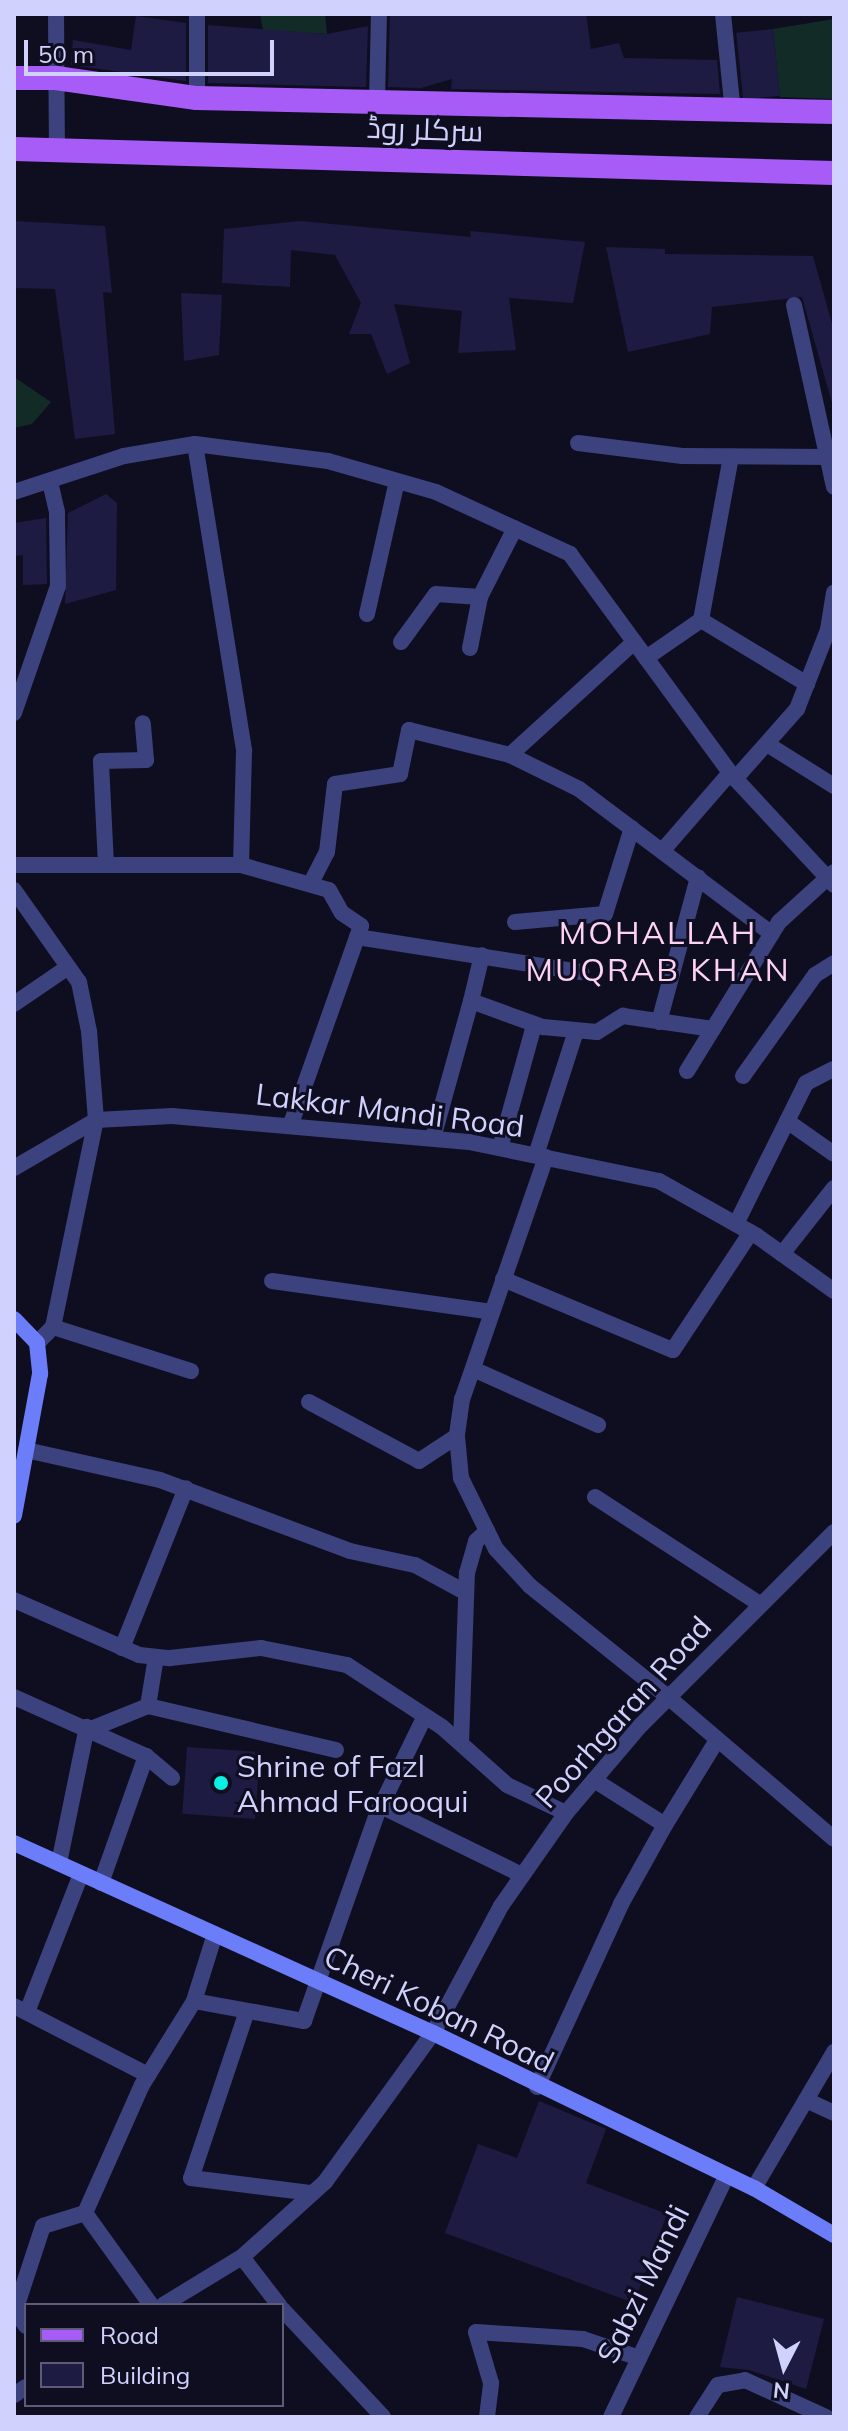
<!DOCTYPE html>
<meta charset="utf-8">
<style>
body{margin:0}
#map{position:relative;width:848px;height:2431px;overflow:hidden;background:#0f0e21;font-family:Mulish,Cairo,sans-serif}
div>[style]{position:absolute}
.green>*{inset:0;background:#122b26}
.building>*{inset:0;background:#1d1b41;transform-origin:0 0}
.lane>*{height:16px;margin:-8px;padding:0 8px;transform-origin:8px;border-radius:8px;background:#3b427e}
.street>*{height:16px;margin:-8px;padding:0 8px;transform-origin:8px;border-radius:8px;background:#3b427e}
.secondary>*{height:16px;margin:-8px;padding:0 8px;transform-origin:8px;border-radius:8px;background:#6c7df9}
.primary>*{height:24px;margin:-12px;padding:0 12px;transform-origin:12px;border-radius:12px;background:#a75cf8}
.dots>*{width:22px;height:22px;translate:-50% -50%;box-sizing:border-box;border:4px solid #0f0e21;border-radius:50%}
span{translate:-50% -50%;white-space:nowrap;text-align:center;line-height:1.15;-webkit-text-stroke:6px #0f0e21;paint-order:stroke}
.street-label{font-size:30px;color:#d0d2fd}
.poi-label{font-size:30px;color:#d0d2fd}
.left{translate:0 -50%;text-align:left}
.neighbourhood-label{font-size:32px;color:#fdd2f4;letter-spacing:2px}
.frame{position:absolute;inset:0;border:16px solid #d0d2fd;pointer-events:none}
.legend{position:absolute;left:24px;top:2303px;width:260px;height:104px;box-sizing:border-box;background:#0f0e21;border:2px solid #5c5c79;margin:0;padding:10px 14px;list-style:none;font-size:24px;color:#d0d2fd}
.legend li{display:flex;align-items:center;gap:16px;height:40px}
.legend b{width:40px;border:2px solid #5c5c79}
.north{position:absolute;left:744px;top:2327px;width:80px;height:80px;-webkit-text-stroke:6px #0f0e21;paint-order:stroke;rotate:186deg;font-size:22px;font-weight:700;line-height:32px;text-align:center;color:#d0d2fd}
.north::after{content:'';display:block;margin:auto;width:28px;height:36px;background:#d0d2fd;clip-path:polygon(50% 0,100% 100%,50% 72%,0 100%)}
.scale{position:absolute;left:24px;top:40px;width:250px;height:36px;box-sizing:border-box;border:4px solid #d0d2fd;border-top:0;padding-left:10px;font-size:24px;line-height:28px;white-space:nowrap;color:#d0d2fd;-webkit-text-stroke:6px #0f0e21;paint-order:stroke}
</style>
<div id="map">
<div class="green">
<div style="clip-path:polygon(260px 14px,325px 14px,327px 34px,263px 30px)"></div>
<div style="clip-path:polygon(834px 19px,834px 99px,780px 97px,773px 29px)"></div>
<div style="clip-path:polygon(14px 377px,51px 402px,32px 424px,14px 428px)"></div>
</div>
<div class="building">
<div style="clip-path:polygon(390px 14px,586px 14px,591px 49px,619px 43px,624px 58px,717px 60px,720px 94px,451px 89px,452px 79px,421px 88px,388px 87px)"></div>
<div style="clip-path:polygon(136px 16px,186px 23px,186px 81px,71px 65px,73px 40px,131px 50px)"></div>
<div style="clip-path:polygon(208px 25px,327px 34px,368px 26px,366px 87px,208px 83px)"></div>
<div style="left:773px;top:29px;width:67px;height:37px;rotate:84deg"></div>
<div style="clip-path:polygon(14px 221px,105px 226px,112px 293px,103px 292px,115px 434px,75px 439px,55px 289px,14px 288px)"></div>
<div style="clip-path:polygon(300px 221px,471px 237px,470px 231px,585px 242px,573px 303px,509px 298px,516px 350px,458px 353px,462px 311px,394px 304px,410px 363px,387px 374px,371px 334px,349px 334px,361px 303px,335px 255px,291px 250px,290px 287px,222px 283px,224px 229px)"></div>
<div style="clip-path:polygon(606px 247px,665px 249px,665px 254px,813px 256px,834px 331px,834px 410px,802px 297px,712px 307px,710px 334px,628px 352px)"></div>
<div style="clip-path:polygon(181px 293px,222px 295px,219px 355px,184px 361px)"></div>
<div style="clip-path:polygon(106px 494px,117px 503px,116px 590px,65px 604px,68px 513px)"></div>
<div style="clip-path:polygon(46px 518px,47px 584px,23px 585px,23px 555px,14px 556px,14px 523px)"></div>
<div style="left:187px;top:1747px;width:73px;height:67px;rotate:4deg"></div>
<div style="clip-path:polygon(539px 2101px,606px 2129px,586px 2183px,667px 2214px,634px 2303px,445px 2233px,478px 2144px,517px 2158px)"></div>
<div style="clip-path:polygon(737px 2297px,824px 2319px,806px 2389px,749px 2370px,720px 2367px)"></div>
</div>
<div class="lane">
<div style="left:56px;top:14px;width:137px;rotate:89.6deg"></div>
<div style="left:723px;top:14px;width:99px;rotate:84.2deg"></div>
<div style="left:197px;top:98px;width:84px;rotate:-90deg"></div>
<div style="left:377px;top:101px;width:87px;rotate:-88.7deg"></div>
<div style="left:794px;top:305px;width:186px;rotate:77.6deg"></div>
<div style="left:578px;top:443px;width:105px;rotate:7.1deg"></div>
<div style="left:682px;top:456px;width:145px;rotate:0.4deg"></div>
<div style="left:195px;top:444px;width:311px;rotate:80.9deg"></div>
<div style="left:244px;top:751px;width:114px;rotate:91.5deg"></div>
<div style="left:367px;top:614px;width:136px;rotate:-77.3deg"></div>
<div style="left:701px;top:620px;width:166px;rotate:-79.6deg"></div>
<div style="left:401px;top:642px;width:59px;rotate:-53.9deg"></div>
<div style="left:436px;top:594px;width:44px;rotate:3.9deg"></div>
<div style="left:480px;top:597px;width:77px;rotate:-63.1deg"></div>
<div style="left:470px;top:648px;width:52px;rotate:-78.9deg"></div>
<div style="left:646px;top:658px;width:67px;rotate:-34.6deg"></div>
<div style="left:701px;top:620px;width:124px;rotate:31.1deg"></div>
<div style="left:14px;top:713px;width:134px;rotate:-70.9deg"></div>
<div style="left:58px;top:586px;width:74px;rotate:-90.8deg"></div>
<div style="left:57px;top:512px;width:31px;rotate:-103deg"></div>
<div style="left:767px;top:744px;width:79px;rotate:32.1deg"></div>
<div style="left:510px;top:755px;width:77px;rotate:26.2deg"></div>
<div style="left:579px;top:789px;width:241px;rotate:36.9deg"></div>
<div style="left:735px;top:779px;width:94px;rotate:-48.5deg"></div>
<div style="left:797px;top:709px;width:85px;rotate:-68.6deg"></div>
<div style="left:828px;top:630px;width:38px;rotate:-81deg"></div>
<div style="left:663px;top:850px;width:102px;rotate:-49deg"></div>
<div style="left:14px;top:865px;width:227px"></div>
<div style="left:241px;top:865px;width:91px;rotate:15.9deg"></div>
<div style="left:329px;top:890px;width:26px;rotate:61deg"></div>
<div style="left:342px;top:913px;width:23px;rotate:34deg"></div>
<div style="left:361px;top:926px;width:210px;rotate:109.5deg"></div>
<div style="left:106px;top:865px;width:104px;rotate:-92.8deg"></div>
<div style="left:101px;top:761px;width:45px;rotate:-1.3deg"></div>
<div style="left:146px;top:760px;width:37px;rotate:-95deg"></div>
<div style="left:311px;top:883px;width:35px;rotate:-63deg"></div>
<div style="left:327px;top:852px;width:68px;rotate:-83.3deg"></div>
<div style="left:335px;top:784px;width:66px;rotate:-8.7deg"></div>
<div style="left:400px;top:774px;width:45px;rotate:-78.4deg"></div>
<div style="left:409px;top:730px;width:104px;rotate:13.9deg"></div>
<div style="left:510px;top:755px;width:168px;rotate:-42.3deg"></div>
<div style="left:14px;top:890px;width:113px;rotate:54.8deg"></div>
<div style="left:79px;top:982px;width:50px;rotate:78.5deg"></div>
<div style="left:89px;top:1031px;width:89px;rotate:85.5deg"></div>
<div style="left:515px;top:922px;width:90px;rotate:-5.1deg"></div>
<div style="left:605px;top:914px;width:90px;rotate:-72.6deg"></div>
<div style="left:357px;top:937px;width:227px;rotate:8.9deg"></div>
<div style="left:471px;top:1001px;width:47px;rotate:-76.6deg"></div>
<div style="left:14px;top:1004px;width:65px;rotate:-34.4deg"></div>
<div style="left:659px;top:1022px;width:150px;rotate:-74.9deg"></div>
<div style="left:687px;top:1071px;width:175px;rotate:-58.3deg"></div>
<div style="left:779px;top:922px;width:74px;rotate:-42.3deg"></div>
<div style="left:743px;top:1076px;width:124px;rotate:-54.5deg"></div>
<div style="left:815px;top:975px;width:22px;rotate:-32deg"></div>
<div style="left:787px;top:1121px;width:57px;rotate:35.1deg"></div>
<div style="left:433px;top:1138px;width:142px;rotate:-74.5deg"></div>
<div style="left:471px;top:1001px;width:77px;rotate:19.9deg"></div>
<div style="left:543px;top:1027px;width:54px;rotate:5.3deg"></div>
<div style="left:597px;top:1032px;width:31px;rotate:-32deg"></div>
<div style="left:623px;top:1016px;width:91px;rotate:8.2deg"></div>
<div style="left:500px;top:1148px;width:128px;rotate:-74.5deg"></div>
<div style="left:536px;top:1155px;width:130px;rotate:-72.1deg"></div>
<div style="left:736px;top:1224px;width:157px;rotate:-63.6deg"></div>
<div style="left:806px;top:1083px;width:31px;rotate:-27deg"></div>
<div style="left:782px;top:1254px;width:84px;rotate:-51.8deg"></div>
<div style="left:503px;top:1279px;width:184px;rotate:22.7deg"></div>
<div style="left:673px;top:1350px;width:141px;rotate:-56.5deg"></div>
<div style="left:272px;top:1281px;width:222px;rotate:8deg"></div>
<div style="left:53px;top:1327px;width:145px;rotate:17.7deg"></div>
<div style="left:473px;top:1369px;width:137px;rotate:24.1deg"></div>
<div style="left:309px;top:1402px;width:125px;rotate:28.2deg"></div>
<div style="left:419px;top:1461px;width:45px;rotate:-33.3deg"></div>
<div style="left:26px;top:1450px;width:137px;rotate:12.6deg"></div>
<div style="left:160px;top:1480px;width:203px;rotate:20.5deg"></div>
<div style="left:350px;top:1551px;width:66px;rotate:12.2deg"></div>
<div style="left:415px;top:1565px;width:57px;rotate:28.4deg"></div>
<div style="left:595px;top:1497px;width:197px;rotate:33deg"></div>
<div style="left:14px;top:1600px;width:137px;rotate:23.7deg"></div>
<div style="left:139px;top:1655px;width:31px;rotate:6deg"></div>
<div style="left:170px;top:1658px;width:92px;rotate:-6.3deg"></div>
<div style="left:261px;top:1648px;width:88px;rotate:11.2deg"></div>
<div style="left:347px;top:1665px;width:113px;rotate:33.1deg"></div>
<div style="left:442px;top:1727px;width:87px;rotate:41.7deg"></div>
<div style="left:507px;top:1785px;width:65px;rotate:25.4deg"></div>
<div style="left:122px;top:1648px;width:172px;rotate:-68.2deg"></div>
<div style="left:156px;top:1657px;width:50px;rotate:99.3deg"></div>
<div style="left:148px;top:1706px;width:193px;rotate:13.2deg"></div>
<div style="left:14px;top:1697px;width:145px;rotate:24.1deg"></div>
<div style="left:146px;top:1756px;width:34px;rotate:40deg"></div>
<div style="left:668px;top:1697px;width:218px;rotate:40.5deg"></div>
<div style="left:91px;top:1729px;width:61px;rotate:-22deg"></div>
<div style="left:461px;top:1743px;width:170px;rotate:-88deg"></div>
<div style="left:467px;top:1573px;width:33px;rotate:-74deg"></div>
<div style="left:476px;top:1541px;width:15px;rotate:-42deg"></div>
<div style="left:381px;top:1806px;width:157px;rotate:26.1deg"></div>
<div style="left:665px;top:1825px;width:100px;rotate:-58.5deg"></div>
<div style="left:59px;top:1863px;width:139px;rotate:-78.4deg"></div>
<div style="left:101px;top:1883px;width:135px;rotate:-70.5deg"></div>
<div style="left:194px;top:2001px;width:112px;rotate:10.3deg"></div>
<div style="left:304px;top:2021px;width:217px;rotate:-70.6deg"></div>
<div style="left:376px;top:1816px;width:111px;rotate:-63.9deg"></div>
<div style="left:14px;top:2006px;width:151px;rotate:27.2deg"></div>
<div style="left:247px;top:2011px;width:176px;rotate:108.5deg"></div>
<div style="left:191px;top:2178px;width:122px;rotate:7.1deg"></div>
<div style="left:27px;top:2012px;width:148px;rotate:-68.6deg"></div>
<div style="left:537px;top:2087px;width:201px;rotate:-65.3deg"></div>
<div style="left:621px;top:1904px;width:90px;rotate:-60.9deg"></div>
<div style="left:665px;top:1825px;width:84px;rotate:-147.6deg"></div>
<div style="left:85px;top:2213px;width:113px;rotate:54.3deg"></div>
<div style="left:242px;top:2257px;width:61px;rotate:52.4deg"></div>
<div style="left:282px;top:2309px;width:148px;rotate:46.9deg"></div>
<div style="left:26px;top:2326px;width:19px;rotate:-126deg"></div>
<div style="left:15px;top:2311px;width:89px;rotate:-71.8deg"></div>
<div style="left:43px;top:2226px;width:44px;rotate:-17.2deg"></div>
<div style="left:85px;top:2213px;width:140px;rotate:-66deg"></div>
<div style="left:142px;top:2085px;width:99px;rotate:-58.2deg"></div>
<div style="left:194px;top:2001px;width:70px;rotate:-72.6deg"></div>
<div style="left:487px;top:2417px;width:34px;rotate:-83deg"></div>
<div style="left:491px;top:2383px;width:53px;rotate:-106.4deg"></div>
<div style="left:476px;top:2332px;width:107px;rotate:3.7deg"></div>
<div style="left:583px;top:2339px;width:59px;rotate:18.7deg"></div>
</div>
<div class="street">
<div style="left:14px;top:492px;width:116px;rotate:-18.1deg"></div>
<div style="left:124px;top:456px;width:72px;rotate:-9.6deg"></div>
<div style="left:195px;top:444px;width:134px;rotate:7.3deg"></div>
<div style="left:328px;top:461px;width:112px;rotate:16deg"></div>
<div style="left:436px;top:492px;width:148px;rotate:24.8deg"></div>
<div style="left:570px;top:554px;width:271px;rotate:53.8deg"></div>
<div style="left:730px;top:773px;width:153px;rotate:47.1deg"></div>
<div style="left:546px;top:1157px;width:256px;rotate:109.1deg"></div>
<div style="left:462px;top:1399px;width:37px;rotate:98deg"></div>
<div style="left:457px;top:1436px;width:42px;rotate:84.6deg"></div>
<div style="left:461px;top:1478px;width:79px;rotate:63.8deg"></div>
<div style="left:496px;top:1549px;width:50px;rotate:47.4deg"></div>
<div style="left:530px;top:1586px;width:177px;rotate:38.8deg"></div>
<div style="left:14px;top:1168px;width:95px;rotate:-30.3deg"></div>
<div style="left:96px;top:1120px;width:76px;rotate:-3deg"></div>
<div style="left:172px;top:1116px;width:298px;rotate:5deg"></div>
<div style="left:469px;top:1142px;width:194px;rotate:11.6deg"></div>
<div style="left:659px;top:1181px;width:112px;rotate:29.3deg"></div>
<div style="left:757px;top:1236px;width:95px;rotate:35.5deg"></div>
<div style="left:37px;top:1343px;width:23px;rotate:-45deg"></div>
<div style="left:53px;top:1327px;width:211px;rotate:-78.3deg"></div>
<div style="left:806px;top:2100px;width:31px;rotate:25deg"></div>
<div style="left:754px;top:2188px;width:158px;rotate:-59.5deg"></div>
<div style="left:163px;top:2305px;width:92px;rotate:-31.3deg"></div>
<div style="left:242px;top:2257px;width:112px;rotate:-42.1deg"></div>
<div style="left:325px;top:2182px;width:184px;rotate:-54.1deg"></div>
<div style="left:433px;top:2033px;width:144px;rotate:-61.8deg"></div>
<div style="left:501px;top:1906px;width:113px;rotate:-55deg"></div>
<div style="left:566px;top:1813px;width:116px;rotate:-49.6deg"></div>
<div style="left:641px;top:1725px;width:273px;rotate:-45deg"></div>
<div style="left:14px;top:2395px;width:14px;rotate:-34deg"></div>
<div style="left:611px;top:2417px;width:268px;rotate:-64.4deg"></div>
<div style="left:697px;top:2417px;width:38px;rotate:-57deg"></div>
<div style="left:718px;top:2385px;width:27px;rotate:-10deg"></div>
<div style="left:745px;top:2380px;width:89px;rotate:24.6deg"></div>
</div>
<div class="secondary">
<div style="left:14px;top:1319px;width:33px;rotate:46deg"></div>
<div style="left:37px;top:1343px;width:31px;rotate:84deg"></div>
<div style="left:40px;top:1374px;width:144px;rotate:100.4deg"></div>
<div style="left:14px;top:1843px;width:460px;rotate:24.4deg"></div>
<div style="left:433px;top:2033px;width:356px;rotate:25.8deg"></div>
<div style="left:754px;top:2188px;width:93px;rotate:30.4deg"></div>
</div>
<div class="primary">
<div style="left:14px;top:78px;width:42px"></div>
<div style="left:56px;top:78px;width:142px;rotate:8.1deg"></div>
<div style="left:197px;top:98px;width:637px;rotate:1.26deg"></div>
<div style="left:14px;top:149px;width:820px;rotate:1.68deg"></div>
</div>
<div class="dots">
<div style="left:221px;top:1783px;background:#0af0e5"></div>
</div>
<div class="street-label">
<span style="left:425px;top:129px;rotate:2deg">سرکلر روڈ</span>
<span style="left:390px;top:1110px;rotate:7deg">Lakkar Mandi Road</span>
<span style="left:623px;top:1712px;rotate:-48deg">Poorhgaran Road</span>
<span style="left:439px;top:2009px;rotate:26deg">Cheri Koban Road</span>
<span style="left:643px;top:2284px;rotate:-64deg">Sabzi Mandi</span>
</div>
<div class="poi-label">
<span class="left" style="left:237px;top:1783px">Shrine of Fazl<br>Ahmad Farooqui</span>
</div>
<div class="neighbourhood-label">
<span style="left:658px;top:951px">MOHALLAH<br>MUQRAB KHAN</span>
</div>
<div class="frame"></div>
<ul class="legend">
<li><b style="height:10px;background:#a75cf8"></b>Road</li>
<li><b style="height:22px;background:#1d1b41"></b>Building</li>
</ul>
<div class="north">N</div>
<div class="scale">50 m</div>
</div>
